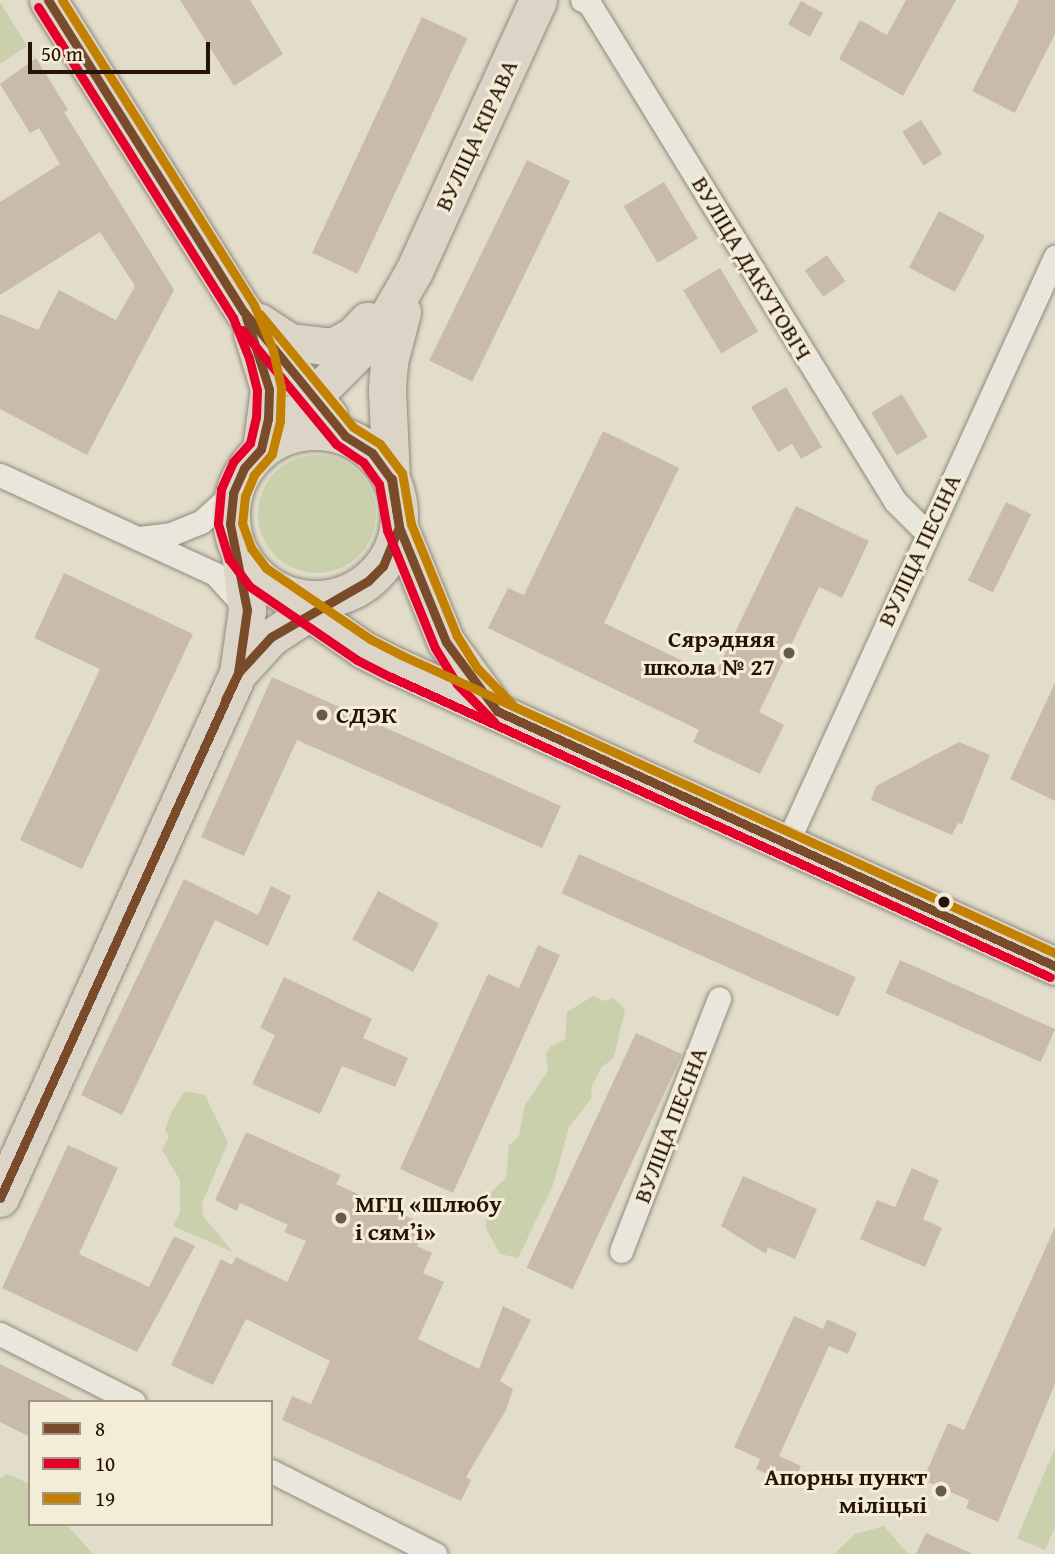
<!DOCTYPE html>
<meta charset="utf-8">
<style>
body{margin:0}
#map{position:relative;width:1055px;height:1554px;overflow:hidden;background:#e2ddca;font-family:"Gentium Book Plus",serif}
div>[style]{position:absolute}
.green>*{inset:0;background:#cacfac}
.round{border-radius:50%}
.building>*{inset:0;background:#c9bbac;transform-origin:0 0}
.roads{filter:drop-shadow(0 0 2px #908a7e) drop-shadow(0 0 2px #908a7e)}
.minor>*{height:23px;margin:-11.5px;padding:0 11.5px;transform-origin:11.5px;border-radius:11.5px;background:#e9e6dc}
.primary>*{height:37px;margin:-18.5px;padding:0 18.5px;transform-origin:18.5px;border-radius:18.5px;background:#dcd5c7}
.primary>.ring{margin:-18.5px;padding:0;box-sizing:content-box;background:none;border:37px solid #dcd5c7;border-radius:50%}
.bus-1>*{height:9px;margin:-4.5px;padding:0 4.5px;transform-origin:4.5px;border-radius:4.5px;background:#7a4b2a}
.bus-2>*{height:9px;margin:-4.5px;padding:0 4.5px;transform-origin:4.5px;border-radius:4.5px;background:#e4002b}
.bus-3>*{height:9px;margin:-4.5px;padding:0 4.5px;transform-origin:4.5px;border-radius:4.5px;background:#c38102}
.dots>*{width:19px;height:19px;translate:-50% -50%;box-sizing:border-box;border:4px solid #f3ecd6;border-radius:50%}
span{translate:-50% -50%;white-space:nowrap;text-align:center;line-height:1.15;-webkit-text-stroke:6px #f3ecd6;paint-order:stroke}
.street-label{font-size:24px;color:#271306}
.poi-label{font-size:24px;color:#271306;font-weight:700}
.right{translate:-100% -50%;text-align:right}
.left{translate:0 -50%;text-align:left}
.legend{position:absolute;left:28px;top:1400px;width:245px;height:126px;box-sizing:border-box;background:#f3ecd6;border:2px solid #a19583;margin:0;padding:9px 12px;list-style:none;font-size:21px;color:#271306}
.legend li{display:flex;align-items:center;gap:14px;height:35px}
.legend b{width:35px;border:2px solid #a19583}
.scale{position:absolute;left:28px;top:42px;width:182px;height:32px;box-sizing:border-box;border:4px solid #271306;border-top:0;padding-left:9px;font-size:21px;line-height:24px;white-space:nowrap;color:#271306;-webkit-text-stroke:5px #f3ecd6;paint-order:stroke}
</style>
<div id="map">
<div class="green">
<div style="clip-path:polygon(0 2px,27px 46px,0 64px)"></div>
<div class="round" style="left:258px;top:455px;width:118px;height:118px"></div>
<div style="clip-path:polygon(593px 996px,604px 1001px,614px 998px,625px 1010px,614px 1057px,601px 1068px,592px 1086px,591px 1099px,569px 1127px,553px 1185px,518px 1258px,500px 1254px,486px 1228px,487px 1196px,506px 1178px,509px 1145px,519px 1136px,525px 1105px,548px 1071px,546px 1054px,551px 1046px,565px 1039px,567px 1012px)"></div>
<div style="clip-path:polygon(185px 1091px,205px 1095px,228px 1143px,202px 1203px,203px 1216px,233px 1252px,173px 1226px,180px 1212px,180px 1180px,162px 1150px,169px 1136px,165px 1130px,172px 1111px)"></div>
<div style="clip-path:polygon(1055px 1448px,1055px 1527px,1045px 1550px,1017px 1538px)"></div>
<div style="clip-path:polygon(7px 1474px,30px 1484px,30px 1524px,66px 1524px,93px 1554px,0 1554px,0 1478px)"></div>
<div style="clip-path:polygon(884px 1526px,908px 1554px,834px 1554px,855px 1534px)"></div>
</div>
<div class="building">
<div style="clip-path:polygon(180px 0,250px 0,283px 54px,234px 86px)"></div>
<div style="clip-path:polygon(906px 0,956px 0,903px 96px,839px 59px,860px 20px,887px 35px)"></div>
<div style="clip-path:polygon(1019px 0,1055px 0,1055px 34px,1015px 113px,972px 91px)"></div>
<div style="left:801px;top:1px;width:25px;height:27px;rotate:29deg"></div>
<div style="left:422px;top:17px;width:50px;height:260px;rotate:25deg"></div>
<div style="clip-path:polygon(36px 58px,68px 110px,64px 112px,174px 290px,87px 455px,0 409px,0 314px,38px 330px,59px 290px,116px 320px,135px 286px,100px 232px,0 295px,0 202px,60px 164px,39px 128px,30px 133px,0 84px)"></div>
<div style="left:921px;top:120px;width:40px;height:22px;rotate:58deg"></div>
<div style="left:527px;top:160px;width:48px;height:223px;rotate:26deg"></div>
<div style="left:664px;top:182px;width:66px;height:47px;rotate:59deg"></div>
<div style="left:939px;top:211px;width:52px;height:64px;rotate:28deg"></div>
<div style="left:827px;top:255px;width:32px;height:27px;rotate:55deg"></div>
<div style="left:720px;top:268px;width:74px;height:43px;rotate:59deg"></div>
<div style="clip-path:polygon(786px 387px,822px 447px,801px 459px,792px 444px,778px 452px,751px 407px)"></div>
<div style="left:902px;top:394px;width:50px;height:36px;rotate:59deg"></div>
<div style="clip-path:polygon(603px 431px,679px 468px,604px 623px,714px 676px,796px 506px,869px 541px,842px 598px,819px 587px,759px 712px,784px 725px,760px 774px,693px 742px,699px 730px,488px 628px,508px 588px,524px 595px)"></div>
<div style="left:1006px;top:502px;width:28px;height:87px;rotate:26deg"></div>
<div style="clip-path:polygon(64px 573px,193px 634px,82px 869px,20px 840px,100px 669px,34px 638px)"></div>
<div style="clip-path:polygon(272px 677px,561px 806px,542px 848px,297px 740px,244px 856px,201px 837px)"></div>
<div style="clip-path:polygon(1055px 683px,1055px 801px,1010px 779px)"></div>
<div style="clip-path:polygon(959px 742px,990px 755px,962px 824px,958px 823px,952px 835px,871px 800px,876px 786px)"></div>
<div style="left:579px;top:854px;width:303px;height:43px;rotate:24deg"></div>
<div style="clip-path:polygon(184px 879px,258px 915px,271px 886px,291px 896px,268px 946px,215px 920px,122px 1115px,81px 1095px)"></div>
<div style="left:378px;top:891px;width:69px;height:55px;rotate:28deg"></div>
<div style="clip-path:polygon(538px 945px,560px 955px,453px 1193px,400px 1169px,488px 974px,519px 988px)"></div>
<div style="left:900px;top:960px;width:170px;height:36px;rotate:24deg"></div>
<div style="clip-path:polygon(284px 977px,372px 1019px,363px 1038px,408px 1058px,395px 1087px,342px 1066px,320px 1114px,252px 1084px,275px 1035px,260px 1028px)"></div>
<div style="left:636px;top:1033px;width:51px;height:259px;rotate:25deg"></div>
<div style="clip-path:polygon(246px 1132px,341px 1175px,336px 1184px,426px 1225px,417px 1246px,432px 1253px,423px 1273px,444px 1282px,418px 1339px,479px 1369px,503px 1306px,531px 1320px,500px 1381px,513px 1389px,506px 1410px,466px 1477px,471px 1480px,461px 1501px,282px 1420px,292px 1396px,311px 1404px,330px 1361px,246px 1319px,213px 1385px,171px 1365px,221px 1259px,232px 1265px,236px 1257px,287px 1282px,306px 1241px,284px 1232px,288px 1225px,240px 1203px,237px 1211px,215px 1200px)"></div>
<div style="clip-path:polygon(68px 1145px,118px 1168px,79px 1254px,149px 1287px,174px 1236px,195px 1246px,137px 1352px,2px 1288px)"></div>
<div style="clip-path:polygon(912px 1168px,939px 1180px,923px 1219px,942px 1228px,925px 1267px,860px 1239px,877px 1200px,895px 1207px)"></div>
<div style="clip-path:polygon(743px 1176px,817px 1209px,795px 1259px,768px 1247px,766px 1254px,721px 1226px)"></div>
<div style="clip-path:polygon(1055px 1227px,1055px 1384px,998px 1522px,966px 1508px,969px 1500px,923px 1480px,948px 1423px,964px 1430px)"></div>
<div style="clip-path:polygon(794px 1316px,823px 1329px,827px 1319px,857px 1333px,848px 1354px,829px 1346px,779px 1456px,801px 1466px,792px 1485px,756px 1469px,760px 1459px,734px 1447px)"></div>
<div style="clip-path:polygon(0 1364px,77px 1402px,30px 1402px,30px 1437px,0 1422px)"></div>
<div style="clip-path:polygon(926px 1533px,973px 1554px,916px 1554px)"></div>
</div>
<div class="roads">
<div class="minor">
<div style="left:582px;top:0;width:8px;rotate:23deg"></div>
<div style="left:589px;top:3px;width:584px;rotate:58.43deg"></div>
<div style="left:895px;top:501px;width:45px;rotate:45deg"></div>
<div style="left:0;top:475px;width:237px;rotate:24.7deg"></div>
<div style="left:215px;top:574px;width:47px;rotate:47.6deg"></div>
<div style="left:139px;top:538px;width:32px;rotate:-7deg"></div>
<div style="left:171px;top:534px;width:32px;rotate:-22deg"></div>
<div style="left:201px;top:522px;width:43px;rotate:-42.2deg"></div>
<div style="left:786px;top:845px;width:647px;rotate:-65.42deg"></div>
<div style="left:621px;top:1251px;width:271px;rotate:-68.8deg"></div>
<div style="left:0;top:1334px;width:150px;rotate:26.9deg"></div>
<div style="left:271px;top:1471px;width:184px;rotate:26.8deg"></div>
</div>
<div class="primary">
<div style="left:48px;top:0;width:368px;rotate:57.9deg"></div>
<div style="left:244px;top:312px;width:134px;rotate:50.7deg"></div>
<div style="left:259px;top:322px;width:37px;rotate:33deg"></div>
<div style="left:290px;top:342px;width:42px;rotate:6.8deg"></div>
<div style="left:332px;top:347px;width:24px;rotate:-28deg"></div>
<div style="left:353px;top:336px;width:21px;rotate:-47deg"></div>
<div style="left:252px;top:333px;width:59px;rotate:73.1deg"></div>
<div style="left:269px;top:389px;width:61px;rotate:97.6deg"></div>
<div class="ring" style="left:231px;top:431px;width:131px;height:131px"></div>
<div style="left:261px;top:449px;width:170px;rotate:-45.2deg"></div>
<div style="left:381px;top:328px;width:66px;rotate:-59.9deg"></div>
<div style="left:414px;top:271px;width:298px;rotate:-65.4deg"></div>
<div style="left:391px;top:479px;width:89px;rotate:-92.6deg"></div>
<div style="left:387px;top:390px;width:28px;rotate:-86deg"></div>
<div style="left:389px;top:362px;width:52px;rotate:-75.4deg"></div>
<div style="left:399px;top:527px;width:124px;rotate:67.8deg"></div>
<div style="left:446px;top:642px;width:78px;rotate:53.9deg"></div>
<div style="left:282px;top:593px;width:100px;rotate:34.8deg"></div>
<div style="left:364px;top:650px;width:36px;rotate:27deg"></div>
<div style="left:396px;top:666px;width:724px;rotate:24.48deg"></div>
<div style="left:238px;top:673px;width:49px;rotate:-47.5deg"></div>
<div style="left:271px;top:637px;width:66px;rotate:-33.2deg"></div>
<div style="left:0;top:1198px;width:576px;rotate:-65.61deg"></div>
<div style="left:238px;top:673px;width:64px;rotate:-81.9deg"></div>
<div style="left:247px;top:610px;width:56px;rotate:-97.1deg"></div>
</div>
</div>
<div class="bus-1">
<div style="left:48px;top:0;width:368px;rotate:57.9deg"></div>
<div style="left:244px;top:312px;width:160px;rotate:50.8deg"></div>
<div style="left:345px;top:436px;width:32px;rotate:32deg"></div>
<div style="left:372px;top:453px;width:32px;rotate:54deg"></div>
<div style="left:391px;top:479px;width:49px;rotate:80.5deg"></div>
<div style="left:399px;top:527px;width:124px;rotate:67.8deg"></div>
<div style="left:446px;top:642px;width:86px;rotate:53.5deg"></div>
<div style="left:497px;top:711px;width:614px;rotate:24.56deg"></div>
<div style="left:225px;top:700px;width:30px;rotate:-64deg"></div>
<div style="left:238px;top:673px;width:64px;rotate:-81.9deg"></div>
<div style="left:247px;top:610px;width:88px;rotate:-101.2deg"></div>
<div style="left:230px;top:524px;width:31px;rotate:-84deg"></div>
<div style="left:233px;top:493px;width:27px;rotate:-66deg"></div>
<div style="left:244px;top:468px;width:25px;rotate:-48deg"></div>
<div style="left:261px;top:449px;width:31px;rotate:-77deg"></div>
<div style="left:268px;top:419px;width:30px;rotate:-88deg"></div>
<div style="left:269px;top:389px;width:76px;rotate:-107.7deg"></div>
<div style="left:0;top:1198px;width:576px;rotate:-65.61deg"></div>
<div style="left:238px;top:673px;width:49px;rotate:-47.5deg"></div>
<div style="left:271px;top:637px;width:112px;rotate:-30deg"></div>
<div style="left:368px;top:581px;width:21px;rotate:-45deg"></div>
<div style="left:383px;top:566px;width:42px;rotate:-67.7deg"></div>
<div style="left:399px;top:527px;width:49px;rotate:-98.3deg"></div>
</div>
<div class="bus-2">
<div style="left:38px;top:7px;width:367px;rotate:57.9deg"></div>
<div style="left:233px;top:318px;width:43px;rotate:68.2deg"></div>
<div style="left:249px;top:358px;width:33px;rotate:76deg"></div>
<div style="left:257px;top:390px;width:27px;rotate:92deg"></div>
<div style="left:256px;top:417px;width:27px;rotate:103deg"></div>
<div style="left:250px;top:443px;width:25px;rotate:132deg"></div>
<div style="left:233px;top:462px;width:30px;rotate:114deg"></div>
<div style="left:221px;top:489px;width:35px;rotate:95deg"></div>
<div style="left:218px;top:524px;width:37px;rotate:73deg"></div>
<div style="left:229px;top:559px;width:34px;rotate:53deg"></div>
<div style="left:249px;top:586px;width:131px;rotate:34.4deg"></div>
<div style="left:357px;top:660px;width:38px;rotate:27deg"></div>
<div style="left:391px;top:677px;width:724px;rotate:24.48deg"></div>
<div style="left:242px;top:330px;width:148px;rotate:50.5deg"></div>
<div style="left:336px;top:444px;width:32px;rotate:34deg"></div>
<div style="left:363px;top:462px;width:27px;rotate:54deg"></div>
<div style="left:379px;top:484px;width:47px;rotate:80.1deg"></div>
<div style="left:387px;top:530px;width:127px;rotate:67.9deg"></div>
<div style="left:435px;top:648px;width:42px;rotate:58.6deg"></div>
<div style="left:457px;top:684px;width:54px;rotate:45.7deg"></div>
</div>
<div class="bus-3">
<div style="left:62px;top:0;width:360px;rotate:57.8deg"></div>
<div style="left:254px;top:305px;width:49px;rotate:67.1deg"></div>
<div style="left:273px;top:350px;width:38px;rotate:78deg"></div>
<div style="left:281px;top:387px;width:34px;rotate:92deg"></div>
<div style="left:280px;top:421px;width:34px;rotate:104deg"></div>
<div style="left:272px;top:454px;width:28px;rotate:131deg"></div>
<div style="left:254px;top:475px;width:23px;rotate:113deg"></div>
<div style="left:245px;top:496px;width:27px;rotate:96deg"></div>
<div style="left:242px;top:523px;width:27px;rotate:70deg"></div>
<div style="left:251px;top:548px;width:25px;rotate:53deg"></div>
<div style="left:266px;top:568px;width:126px;rotate:34.3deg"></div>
<div style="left:370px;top:639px;width:35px;rotate:27deg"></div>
<div style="left:401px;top:655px;width:719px;rotate:24.5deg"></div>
<div style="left:260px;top:314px;width:146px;rotate:50.5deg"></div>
<div style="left:353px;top:427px;width:32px;rotate:32deg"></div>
<div style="left:380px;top:444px;width:36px;rotate:53deg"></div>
<div style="left:402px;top:473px;width:52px;rotate:80deg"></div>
<div style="left:411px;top:524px;width:121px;rotate:67.7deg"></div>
<div style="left:457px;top:636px;width:38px;rotate:58deg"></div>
<div style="left:477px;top:668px;width:52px;rotate:45.8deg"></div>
</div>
<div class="dots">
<div style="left:789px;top:653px;background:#685a4b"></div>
<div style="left:322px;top:715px;background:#685a4b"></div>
<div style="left:944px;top:902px;background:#271306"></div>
<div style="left:341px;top:1218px;background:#685a4b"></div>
<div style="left:941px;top:1491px;background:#685a4b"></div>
</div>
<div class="street-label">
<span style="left:476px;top:135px;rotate:-65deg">ВУЛІЦА КІРАВА</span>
<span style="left:752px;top:268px;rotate:59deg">ВУЛІЦА ДАКУТОВІЧ</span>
<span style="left:919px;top:550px;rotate:-65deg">ВУЛІЦА ПЕСІНА</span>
<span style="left:670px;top:1125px;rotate:-69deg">ВУЛІЦА ПЕСІНА</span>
</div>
<div class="poi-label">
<span class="right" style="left:775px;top:653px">Сярэдняя<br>школа № 27</span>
<span class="left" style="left:336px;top:715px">СДЭК</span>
<span class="left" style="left:355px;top:1218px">МГЦ «Шлюбу<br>і сямʼі»</span>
<span class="right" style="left:927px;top:1491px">Апорны пункт<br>міліцыі</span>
</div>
<ul class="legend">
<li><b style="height:9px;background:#7a4b2a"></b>8</li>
<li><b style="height:9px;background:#e4002b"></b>10</li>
<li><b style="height:9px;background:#c38102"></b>19</li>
</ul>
<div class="scale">50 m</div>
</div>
